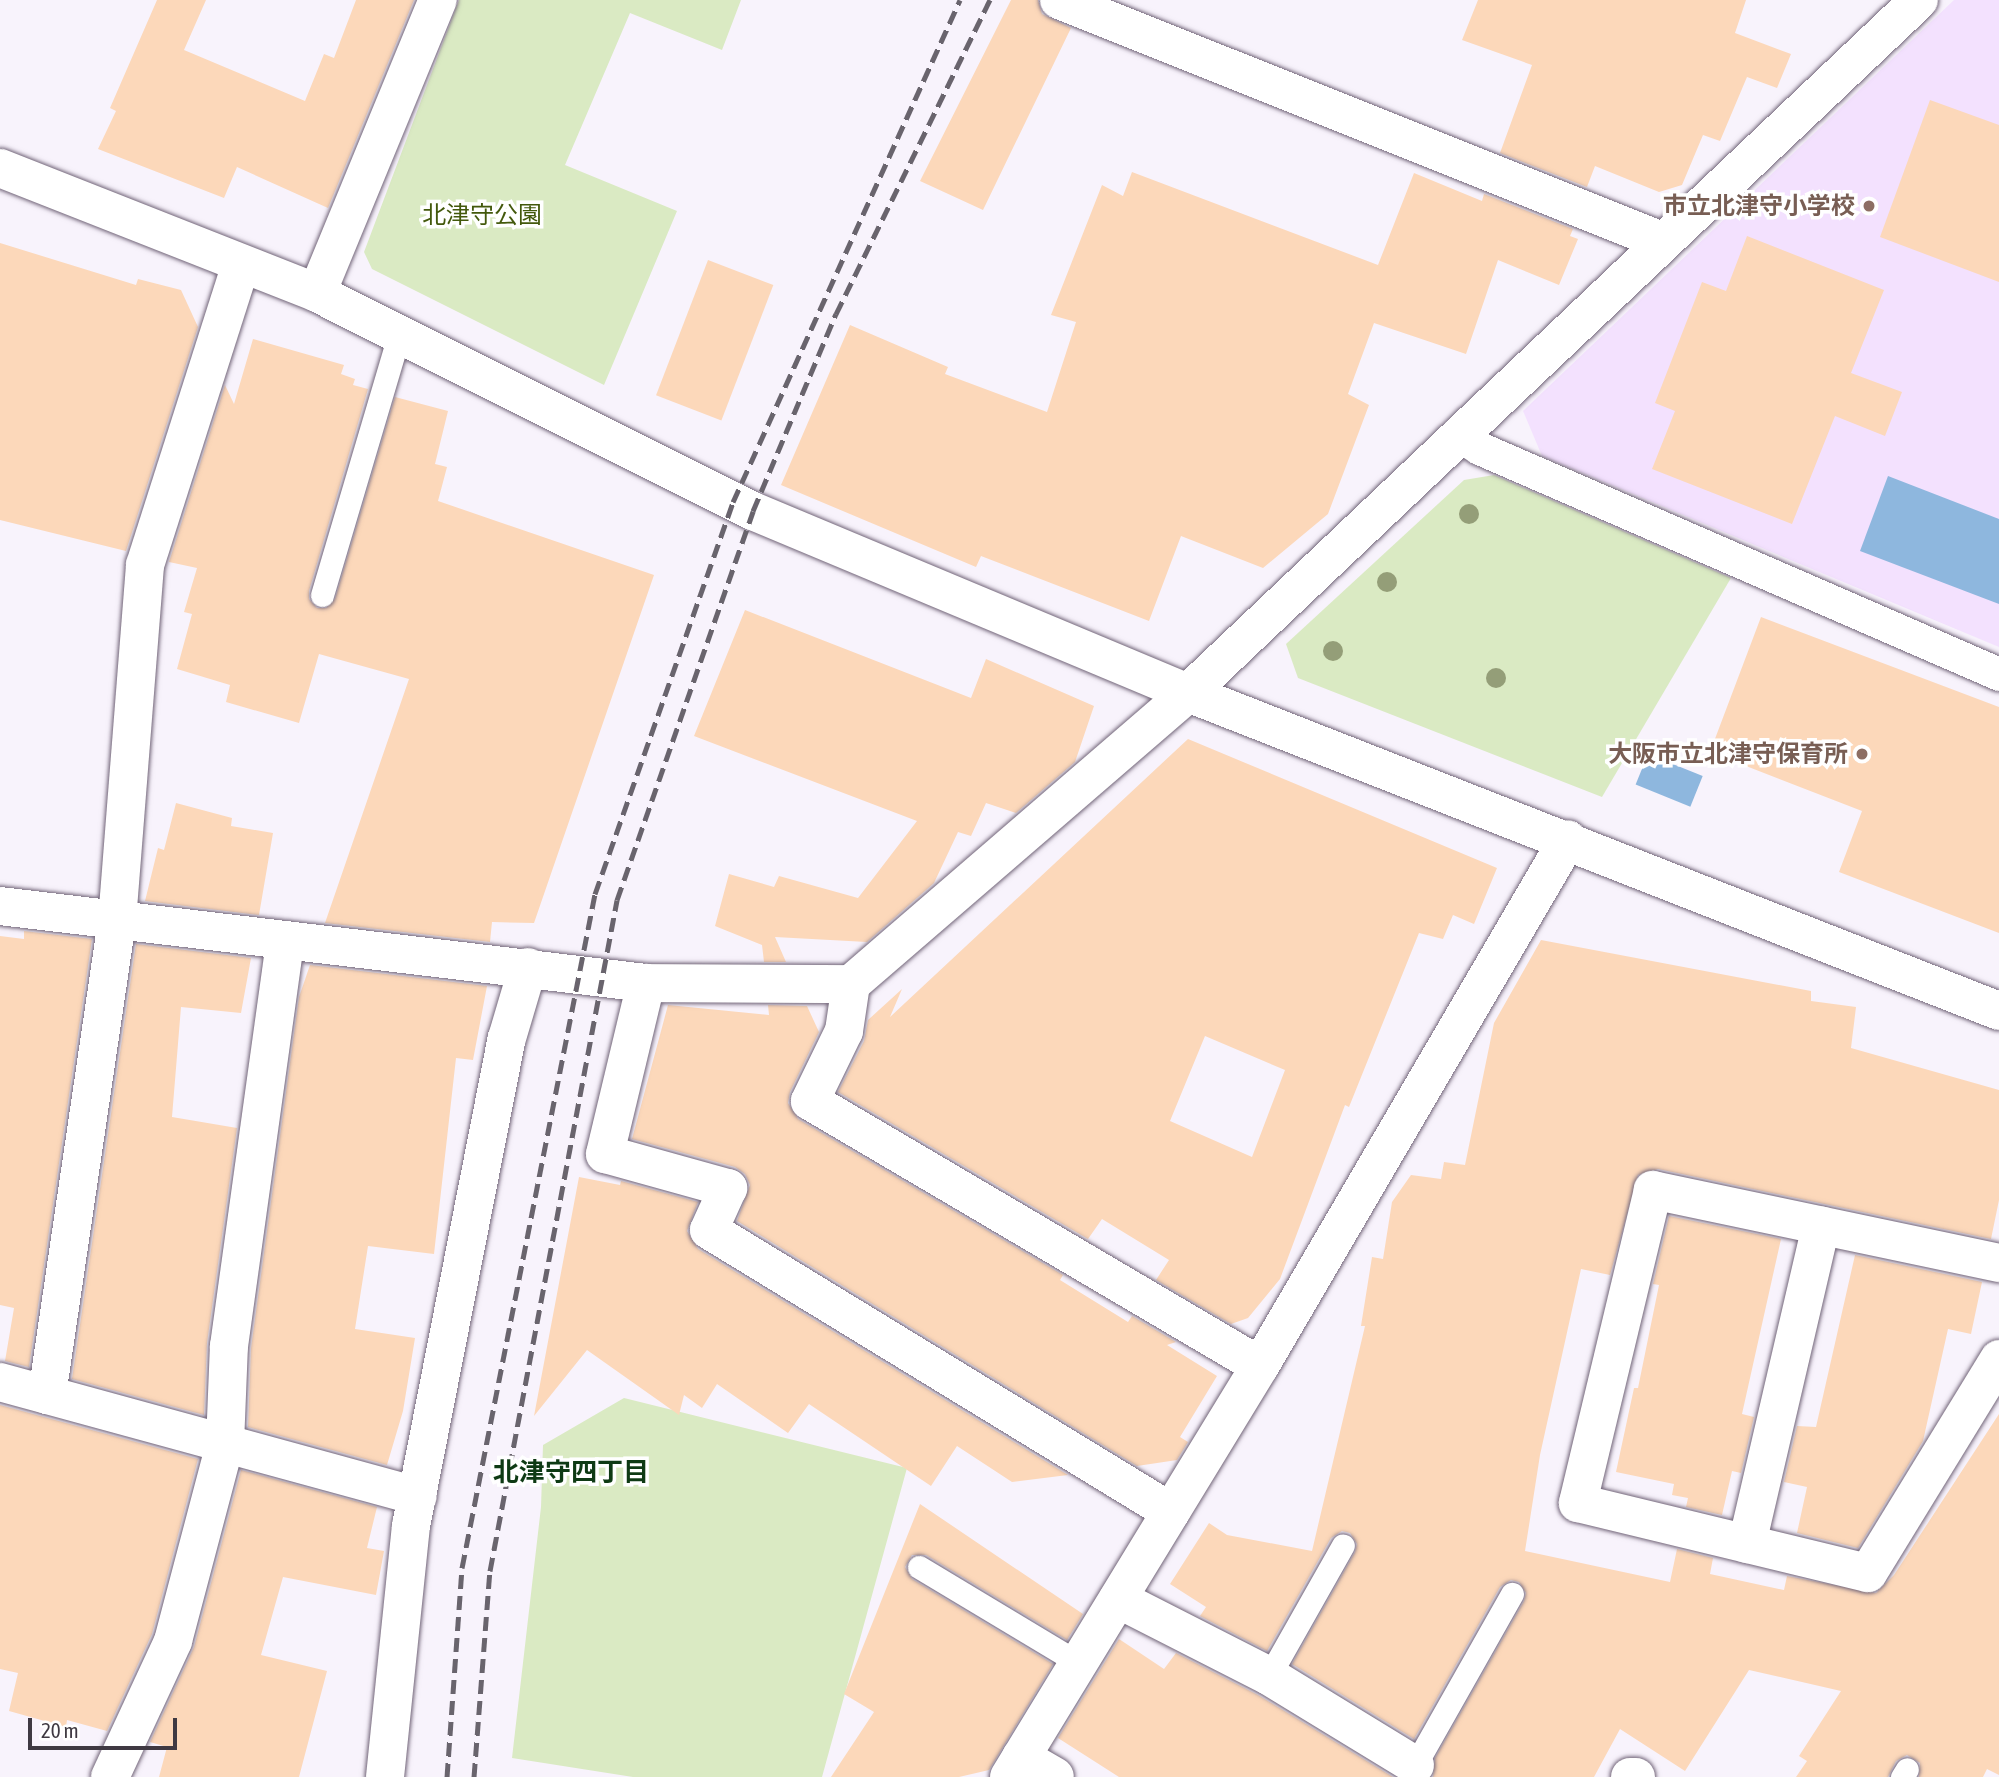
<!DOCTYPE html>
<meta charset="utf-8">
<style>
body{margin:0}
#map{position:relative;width:1999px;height:1777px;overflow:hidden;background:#f8f3fc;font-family:"Asap Condensed","Noto Sans JP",sans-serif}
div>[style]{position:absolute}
.built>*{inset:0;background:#f3e1fe}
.green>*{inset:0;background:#daeac3}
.water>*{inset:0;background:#8eb7de;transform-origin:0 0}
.building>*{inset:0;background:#fcd8ba;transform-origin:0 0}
.roads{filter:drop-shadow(0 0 2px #716478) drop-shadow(0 0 2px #716478)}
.service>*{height:23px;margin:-11.5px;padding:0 11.5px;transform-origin:11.5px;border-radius:11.5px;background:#fff}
.pedestrian>*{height:33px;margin:-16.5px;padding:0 16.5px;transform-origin:16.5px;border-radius:16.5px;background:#fff}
.minor>*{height:38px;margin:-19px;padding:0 19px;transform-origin:19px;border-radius:19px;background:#fff}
.rail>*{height:5px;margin-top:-2.5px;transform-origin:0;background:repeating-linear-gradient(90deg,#69646d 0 14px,transparent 0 21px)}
.trees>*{width:20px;height:20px;margin:-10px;border-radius:50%;background:#949e78}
.dots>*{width:19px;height:19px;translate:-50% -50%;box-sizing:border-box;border:4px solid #fff;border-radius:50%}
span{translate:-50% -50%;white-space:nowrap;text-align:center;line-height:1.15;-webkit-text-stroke:7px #fff;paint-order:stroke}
.education-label{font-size:24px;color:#785e54;font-weight:700}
.right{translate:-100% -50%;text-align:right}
.park-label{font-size:24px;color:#43590c}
.neighbourhood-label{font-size:26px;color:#0e3a14;font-weight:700}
.scale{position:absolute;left:28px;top:1718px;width:149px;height:32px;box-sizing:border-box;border:4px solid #3f3942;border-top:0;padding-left:9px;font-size:21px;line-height:24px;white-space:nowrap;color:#3f3942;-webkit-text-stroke:5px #fff;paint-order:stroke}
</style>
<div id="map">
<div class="built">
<div style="clip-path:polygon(1954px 0,1999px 0,1999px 647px,1542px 456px,1523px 411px)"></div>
</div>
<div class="green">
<div style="clip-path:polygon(459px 0,741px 0,722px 50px,630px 13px,565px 165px,677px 211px,604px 385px,372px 269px,364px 252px)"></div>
<div style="clip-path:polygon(1494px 475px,1731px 578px,1602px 797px,1298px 678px,1286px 644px,1464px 480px)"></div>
<div style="clip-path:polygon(624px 1398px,907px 1468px,822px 1777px,633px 1777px,512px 1758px,541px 1507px,543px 1445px)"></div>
</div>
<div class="water">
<div style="clip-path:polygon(1888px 476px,1999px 519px,1999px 604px,1860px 551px)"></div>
<div style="left:1648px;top:754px;width:59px;height:33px;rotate:22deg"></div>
</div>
<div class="building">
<div style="clip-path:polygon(157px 0,206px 0,184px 50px,305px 101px,324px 54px,334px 58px,356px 0,414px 0,328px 208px,237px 167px,224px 198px,98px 149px,116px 111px,110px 108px)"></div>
<div style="clip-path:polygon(1011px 0,1038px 0,1042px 14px,1071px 28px,983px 210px,920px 181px)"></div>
<div style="clip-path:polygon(1478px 0,1746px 0,1735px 33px,1791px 54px,1777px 88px,1747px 77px,1720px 141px,1703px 135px,1682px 185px,1659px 192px,1595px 166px,1587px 187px,1500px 153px,1532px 65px,1462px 40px)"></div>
<div style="clip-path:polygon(1930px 100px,1999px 125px,1999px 282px,1880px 237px)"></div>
<div style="clip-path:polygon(1132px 172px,1378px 265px,1414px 173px,1482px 201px,1484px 194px,1573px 229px,1570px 236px,1578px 239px,1559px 285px,1498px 260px,1466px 354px,1374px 323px,1348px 394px,1369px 405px,1328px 514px,1263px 568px,1181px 536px,1149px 621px,981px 556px,976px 567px,781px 485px,850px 325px,948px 367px,945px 374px,1047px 412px,1076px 322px,1051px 315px,1102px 185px,1123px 196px)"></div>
<div style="clip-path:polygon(1747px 236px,1884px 290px,1851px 373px,1902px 392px,1885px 436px,1835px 416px,1792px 524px,1652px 469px,1675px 411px,1655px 403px,1702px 282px,1726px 291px)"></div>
<div style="clip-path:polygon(0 243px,136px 285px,138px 279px,181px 290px,198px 327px,126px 551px,0 520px)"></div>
<div style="left:708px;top:260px;width:70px;height:145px;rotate:21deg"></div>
<div style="clip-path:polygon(253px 339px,344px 365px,341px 374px,355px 379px,353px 385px,368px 389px,309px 591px,309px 599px,317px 608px,326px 608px,335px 599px,395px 397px,448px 411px,435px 464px,447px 467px,438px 501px,654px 575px,534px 923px,492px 922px,490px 942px,325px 923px,409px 679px,319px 654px,299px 723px,226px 702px,230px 685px,177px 669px,192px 614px,184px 612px,197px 568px,169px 562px,225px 385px,234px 404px)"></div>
<div style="clip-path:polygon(745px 610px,971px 698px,986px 659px,1094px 706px,1075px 762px,1016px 813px,986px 803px,971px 836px,958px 832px,934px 883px,867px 942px,775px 937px,786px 962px,764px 962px,762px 945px,715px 926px,729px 874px,774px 887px,779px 876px,858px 898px,917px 821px,694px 736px)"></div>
<div style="clip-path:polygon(1761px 617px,1999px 707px,1999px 933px,1839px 872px,1862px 811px,1710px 752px)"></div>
<div style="clip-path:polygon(evenodd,1188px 739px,1497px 868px,1474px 924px,1453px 915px,1443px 939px,1419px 933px,1349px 1107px,1345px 1105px,1280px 1279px,1248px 1318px,1231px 1324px,1156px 1280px,1169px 1260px,1102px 1219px,1088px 1239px,838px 1092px,864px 1041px,868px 1020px,902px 989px,890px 1017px,1188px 739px,1205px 1036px,1285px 1070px,1252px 1157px,1170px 1121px,1205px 1036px)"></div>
<div style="clip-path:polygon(176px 803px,232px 818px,231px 826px,273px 833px,259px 915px,145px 901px,158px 848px,164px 850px)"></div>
<div style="clip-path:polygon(24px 931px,92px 939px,29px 1367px,5px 1361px,14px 1308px,0 1305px,0 936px,24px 939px)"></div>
<div style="clip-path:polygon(1541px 940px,1811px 991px,1811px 1001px,1856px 1007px,1851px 1048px,1999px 1090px,1999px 1200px,1991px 1239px,1658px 1169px,1638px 1175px,1610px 1275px,1581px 1269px,1540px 1455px,1525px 1551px,1670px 1582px,1677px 1549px,1713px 1558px,1710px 1574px,1784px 1590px,1787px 1576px,1876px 1593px,1894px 1575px,1999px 1414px,1999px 1775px,1987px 1769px,1983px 1777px,1919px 1777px,1920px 1763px,1907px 1755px,1896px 1761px,1888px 1777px,1796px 1777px,1807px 1761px,1799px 1756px,1841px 1691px,1749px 1670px,1685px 1771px,1620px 1729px,1594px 1777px,1433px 1777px,1435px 1758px,1524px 1601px,1526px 1593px,1519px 1582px,1511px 1580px,1500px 1587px,1414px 1739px,1292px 1664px,1355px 1552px,1357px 1544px,1350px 1533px,1342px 1531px,1331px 1538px,1267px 1651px,1200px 1616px,1206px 1607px,1170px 1584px,1209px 1523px,1227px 1535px,1312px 1551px,1365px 1326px,1361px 1326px,1372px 1257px,1383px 1259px,1392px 1202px,1411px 1175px,1441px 1179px,1444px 1162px,1465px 1165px,1494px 1023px)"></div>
<div style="clip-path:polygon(136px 944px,251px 958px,241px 1013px,181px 1007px,172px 1117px,237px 1128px,207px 1343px,204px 1415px,72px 1379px)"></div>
<div style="clip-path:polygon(310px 965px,487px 986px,473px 1060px,456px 1058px,434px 1254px,368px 1246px,355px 1329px,415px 1338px,403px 1411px,387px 1465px,248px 1427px,251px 1348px,299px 997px)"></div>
<div style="clip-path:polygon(668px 1005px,769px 1015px,768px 1005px,807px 1006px,819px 1032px,790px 1092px,788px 1103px,798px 1119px,1063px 1275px,1060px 1280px,1128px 1322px,1132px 1316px,1176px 1342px,1167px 1345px,1217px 1376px,1180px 1437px,1188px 1442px,1177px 1460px,1137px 1466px,737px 1221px,750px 1185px,745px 1174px,735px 1167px,632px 1139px)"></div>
<div style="clip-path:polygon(579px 1177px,620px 1185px,621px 1181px,698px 1202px,687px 1231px,698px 1249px,1068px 1475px,1012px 1482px,957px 1446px,931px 1486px,809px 1404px,788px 1433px,717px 1384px,702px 1408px,684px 1395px,679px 1415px,587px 1350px,534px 1416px)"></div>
<div style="clip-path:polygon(1669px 1216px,1781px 1239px,1742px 1414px,1754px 1417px,1741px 1473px,1732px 1471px,1722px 1515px,1686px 1507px,1688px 1498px,1672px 1495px,1674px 1484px,1616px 1472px,1634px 1388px,1638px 1388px,1659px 1285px,1653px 1284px)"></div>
<div style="clip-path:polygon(1855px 1255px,1982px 1282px,1971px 1334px,1948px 1329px,1923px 1441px,1858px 1548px,1797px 1533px,1807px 1487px,1784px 1482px,1797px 1426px,1816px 1427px)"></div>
<div style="clip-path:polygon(0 1405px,198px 1459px,152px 1634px,107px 1731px,67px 1720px,66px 1727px,9px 1711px,18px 1673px,0 1669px)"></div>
<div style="clip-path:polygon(241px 1470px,377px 1507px,367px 1548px,384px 1551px,376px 1595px,283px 1577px,261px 1655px,327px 1671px,299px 1777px,159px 1777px,167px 1747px,150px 1742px,194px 1647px)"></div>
<div style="clip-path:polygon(920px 1504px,1083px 1614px,1067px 1640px,926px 1555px,912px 1555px,905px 1567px,912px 1579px,1053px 1664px,989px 1770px,959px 1777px,831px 1777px,874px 1712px,844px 1694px)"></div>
<div style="clip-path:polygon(1119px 1639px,1164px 1669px,1176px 1653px,1258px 1695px,1393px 1777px,1119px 1777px,1058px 1738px)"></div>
</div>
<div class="roads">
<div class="service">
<div style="left:322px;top:595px;width:271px;rotate:-73.5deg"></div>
<div style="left:919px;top:1567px;width:187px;rotate:31deg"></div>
<div style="left:1269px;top:1676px;width:150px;rotate:-60.5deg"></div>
<div style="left:1410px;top:1774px;width:207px;rotate:-60.5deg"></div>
<div style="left:1902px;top:1777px;width:9px;rotate:-58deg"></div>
</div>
<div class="pedestrian">
<div style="left:1457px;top:434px;width:26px;rotate:32deg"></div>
<div style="left:1479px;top:448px;width:567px;rotate:23.49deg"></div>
</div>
<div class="minor">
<div style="left:1059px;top:0;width:649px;rotate:21.79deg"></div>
<div style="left:0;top:168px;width:341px;rotate:21.5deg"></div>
<div style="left:317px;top:293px;width:487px;rotate:26.6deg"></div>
<div style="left:753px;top:511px;width:472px;rotate:22.7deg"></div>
<div style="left:1188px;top:693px;width:871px;rotate:21.41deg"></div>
<div style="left:317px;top:293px;width:317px;rotate:-67.6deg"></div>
<div style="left:0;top:906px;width:651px;rotate:6.8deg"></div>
<div style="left:646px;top:983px;width:205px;rotate:0.3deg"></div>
<div style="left:851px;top:984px;width:445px;rotate:-40.8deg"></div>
<div style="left:1188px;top:693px;width:1007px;rotate:-43.47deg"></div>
<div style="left:646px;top:983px;width:176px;rotate:103.5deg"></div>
<div style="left:605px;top:1154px;width:128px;rotate:15.5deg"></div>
<div style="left:728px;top:1188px;width:46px;rotate:114.3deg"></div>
<div style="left:709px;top:1230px;width:541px;rotate:31.4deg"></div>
<div style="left:851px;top:984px;width:48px;rotate:98.5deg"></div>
<div style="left:844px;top:1031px;width:78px;rotate:115.9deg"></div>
<div style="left:810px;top:1101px;width:522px;rotate:30.49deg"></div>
<div style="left:1999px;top:1263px;width:354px;rotate:-168.1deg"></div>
<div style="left:1653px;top:1190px;width:322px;rotate:103.5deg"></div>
<div style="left:1578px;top:1503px;width:298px;rotate:13.6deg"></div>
<div style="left:1868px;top:1573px;width:251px;rotate:-58.5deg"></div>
<div style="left:0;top:1382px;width:433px;rotate:15.3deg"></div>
<div style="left:47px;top:1395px;width:479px;rotate:-81.6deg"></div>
<div style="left:117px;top:921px;width:357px;rotate:-85.5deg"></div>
<div style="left:145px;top:565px;width:315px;rotate:-72.3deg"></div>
<div style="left:1747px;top:1544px;width:327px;rotate:-76.9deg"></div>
<div style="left:1118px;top:1599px;width:169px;rotate:27deg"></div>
<div style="left:1269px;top:1676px;width:171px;rotate:31.4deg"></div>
<div style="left:1021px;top:1757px;width:39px;rotate:30deg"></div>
<div style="left:110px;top:1777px;width:150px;rotate:-65.1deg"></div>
<div style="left:173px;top:1641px;width:204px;rotate:-75.2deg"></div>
<div style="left:225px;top:1444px;width:98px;rotate:-87.7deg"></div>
<div style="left:229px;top:1346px;width:408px;rotate:-82.1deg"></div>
<div style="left:385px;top:1777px;width:252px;rotate:-84.1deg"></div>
<div style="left:411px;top:1526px;width:497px;rotate:-78.9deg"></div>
<div style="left:507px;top:1038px;width:74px;rotate:-73.5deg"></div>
<div style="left:1009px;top:1777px;width:482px;rotate:-58.6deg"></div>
<div style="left:1260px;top:1366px;width:610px;rotate:-59.7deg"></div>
<div style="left:1630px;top:1777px;width:6px"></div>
</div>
</div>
<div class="rail">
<div style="left:447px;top:1777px;width:210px;rotate:-85.9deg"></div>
<div style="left:462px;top:1568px;width:687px;rotate:-78.84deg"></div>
<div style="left:595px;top:894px;width:416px;rotate:-70.6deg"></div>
<div style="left:733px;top:502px;width:551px;rotate:-65.67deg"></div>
<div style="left:474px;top:1777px;width:207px;rotate:-85.6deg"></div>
<div style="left:490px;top:1571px;width:683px;rotate:-79.28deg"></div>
<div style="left:617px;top:900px;width:412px;rotate:-70.7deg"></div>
<div style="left:753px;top:511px;width:214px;rotate:-67.2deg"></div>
<div style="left:836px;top:314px;width:350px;rotate:-63.9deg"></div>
</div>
<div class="trees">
<div style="left:1469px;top:514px"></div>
<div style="left:1387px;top:582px"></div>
<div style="left:1333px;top:651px"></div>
<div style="left:1496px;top:678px"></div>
</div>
<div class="dots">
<div style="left:1869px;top:206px;background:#8d6e63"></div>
<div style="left:1862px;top:754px;background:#8d6e63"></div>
</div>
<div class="education-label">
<span class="right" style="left:1855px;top:206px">市立北津守小学校</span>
<span class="right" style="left:1848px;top:754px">大阪市立北津守保育所</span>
</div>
<div class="park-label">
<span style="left:482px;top:215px">北津守公園</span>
</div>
<div class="neighbourhood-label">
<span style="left:571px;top:1473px">北津守四丁目</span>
</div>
<div class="scale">20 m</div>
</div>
